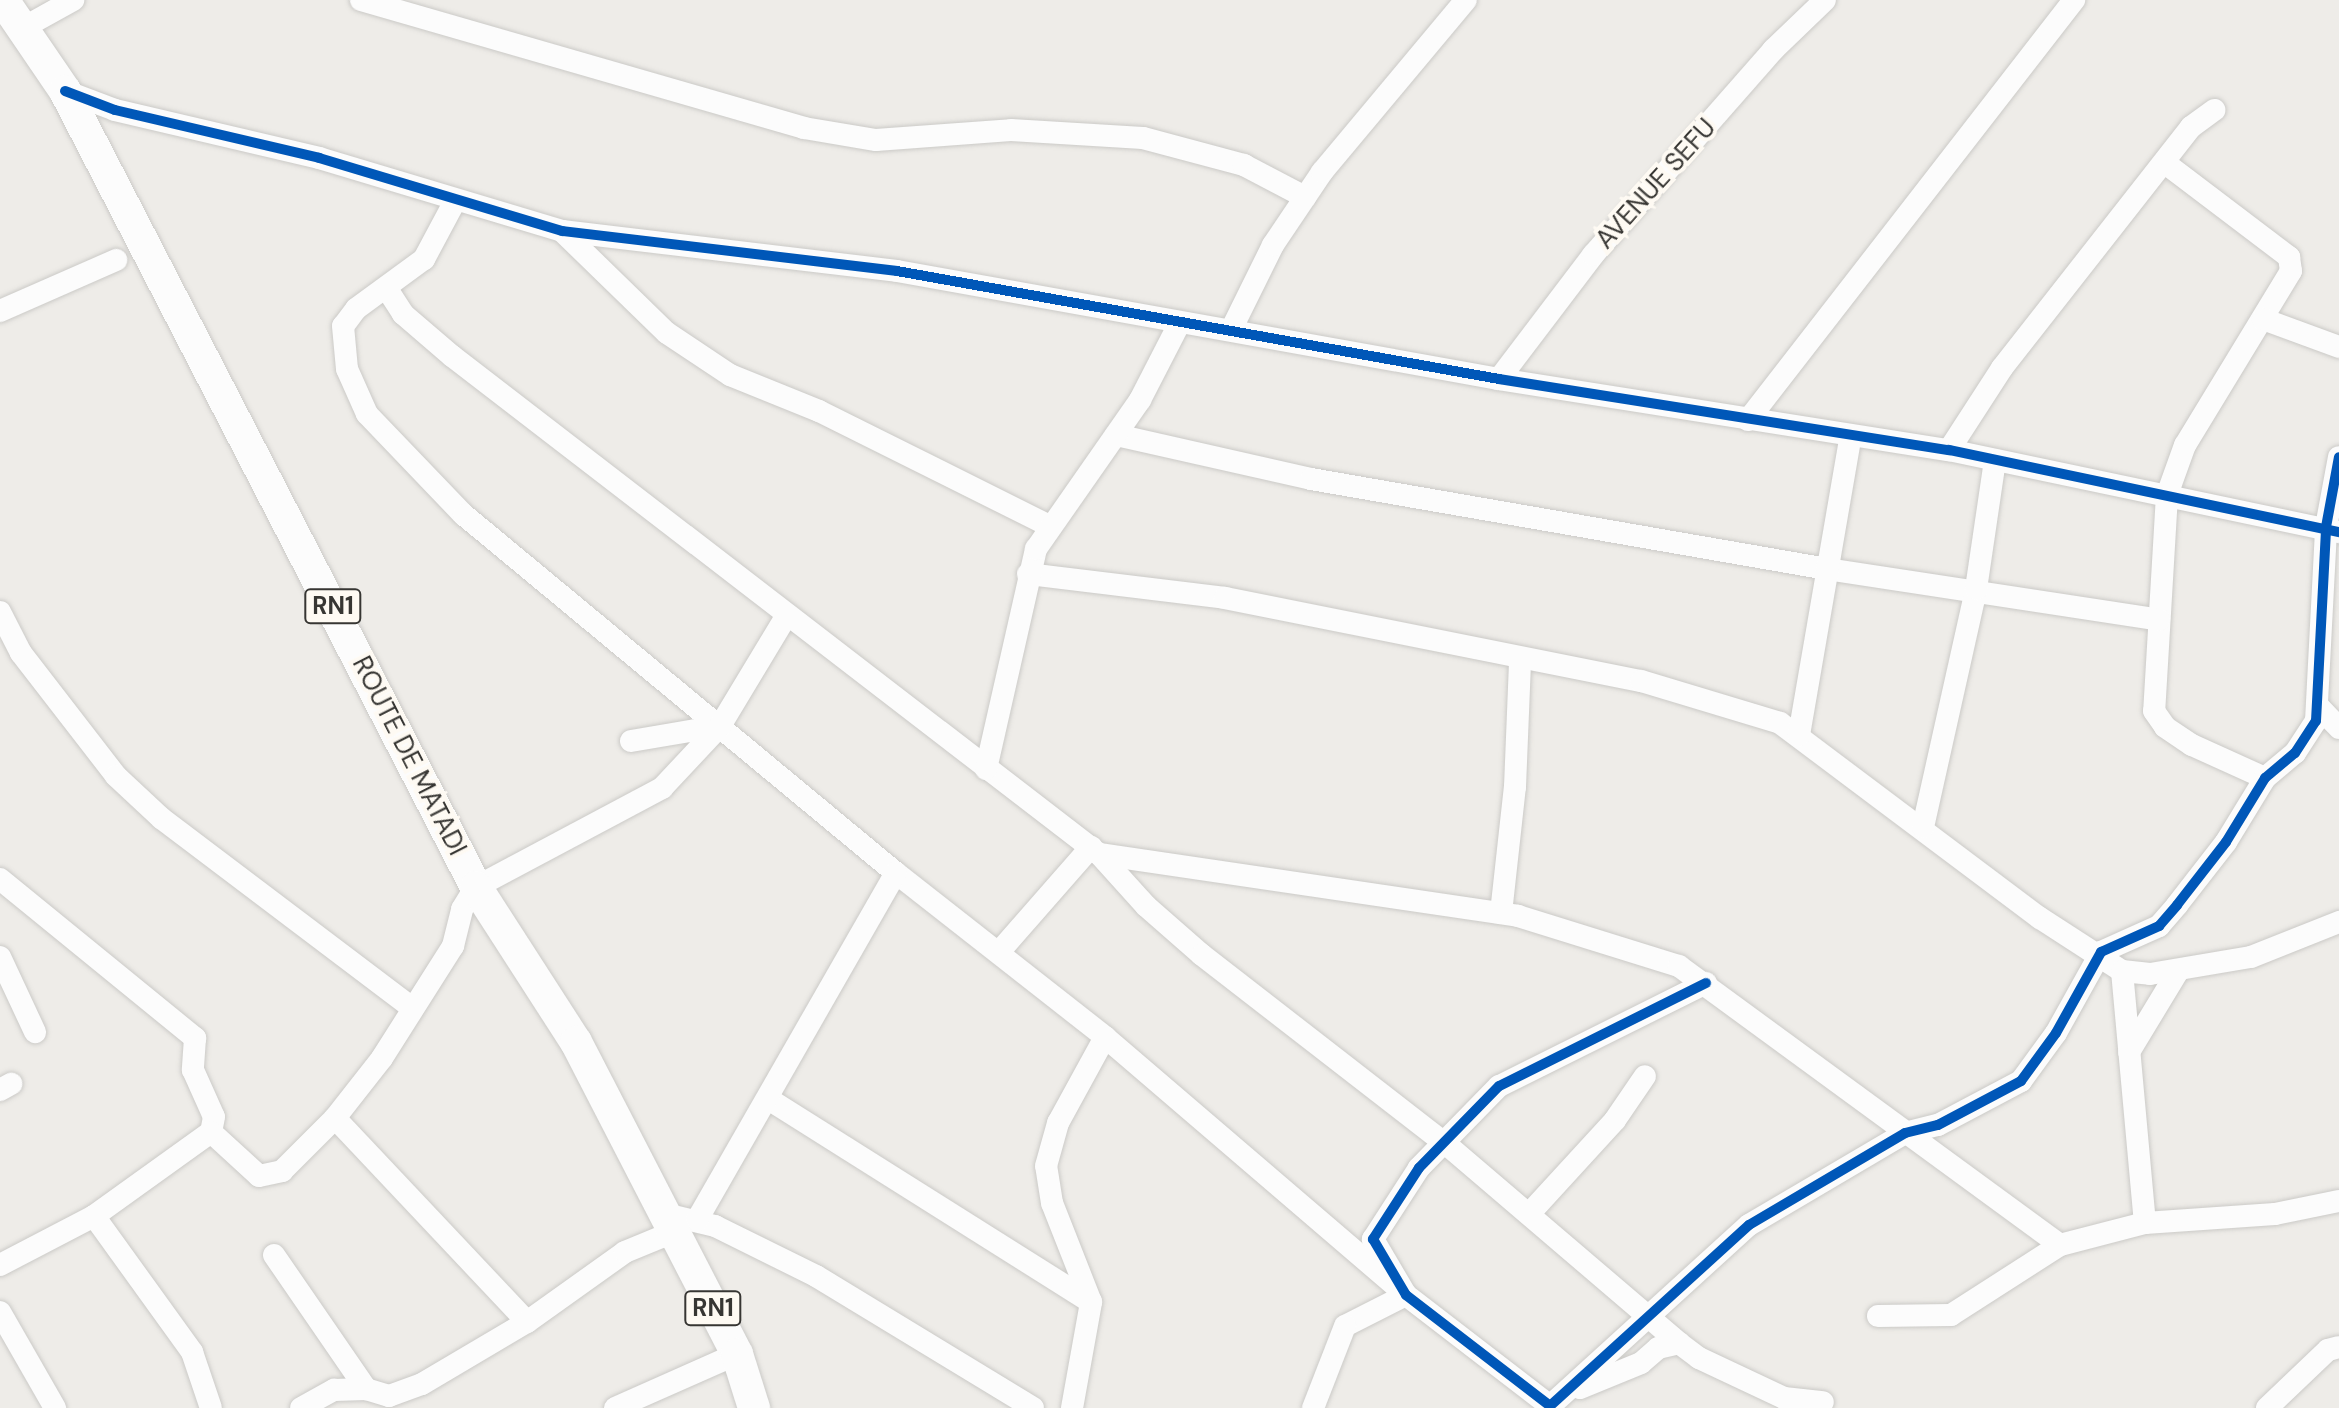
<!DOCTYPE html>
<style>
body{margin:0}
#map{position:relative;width:2339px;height:1408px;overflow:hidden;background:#eeece8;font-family:"DM Sans",sans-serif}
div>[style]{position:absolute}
.roads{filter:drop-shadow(0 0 2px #cbcac7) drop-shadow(0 0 2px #cbcac7)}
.minor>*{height:22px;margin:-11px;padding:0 11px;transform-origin:11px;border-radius:11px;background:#fcfcfc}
.highway>*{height:32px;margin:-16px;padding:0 16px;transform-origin:16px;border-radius:16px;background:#fcfcfc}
.cycleway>*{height:10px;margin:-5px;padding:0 5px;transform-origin:5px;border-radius:5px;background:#0057b8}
span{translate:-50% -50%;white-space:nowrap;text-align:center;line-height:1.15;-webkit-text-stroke:8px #fefaf3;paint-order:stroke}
.shield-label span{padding:2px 6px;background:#fefaf3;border:2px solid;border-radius:6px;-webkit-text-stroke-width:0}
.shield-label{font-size:24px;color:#373633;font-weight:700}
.street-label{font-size:26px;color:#373633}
</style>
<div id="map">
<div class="roads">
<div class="minor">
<div style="left:361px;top:0;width:461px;rotate:16.1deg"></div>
<div style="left:804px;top:128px;width:73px;rotate:9.5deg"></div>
<div style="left:876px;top:140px;width:135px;rotate:-4.2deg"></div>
<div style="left:1011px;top:130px;width:132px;rotate:3.5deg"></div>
<div style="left:1143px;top:138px;width:105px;rotate:15deg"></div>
<div style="left:1244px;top:165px;width:69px;rotate:27.7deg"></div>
<div style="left:21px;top:29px;width:60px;rotate:-29.1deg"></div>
<div style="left:65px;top:91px;width:53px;rotate:20.8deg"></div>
<div style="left:115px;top:110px;width:210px;rotate:13.2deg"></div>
<div style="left:319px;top:158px;width:254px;rotate:16.7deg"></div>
<div style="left:562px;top:231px;width:337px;rotate:6.8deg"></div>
<div style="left:897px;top:271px;width:612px;rotate:10.17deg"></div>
<div style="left:1499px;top:379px;width:456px;rotate:9deg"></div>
<div style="left:1949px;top:450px;width:399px;rotate:11.9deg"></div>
<div style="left:2165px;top:163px;width:156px;rotate:37.2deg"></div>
<div style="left:2289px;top:257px;width:14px;rotate:82deg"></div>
<div style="left:2291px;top:271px;width:204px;rotate:121.3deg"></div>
<div style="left:2185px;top:445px;width:53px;rotate:109.8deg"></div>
<div style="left:2167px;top:495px;width:216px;rotate:93.4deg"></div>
<div style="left:2154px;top:711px;width:19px;rotate:55deg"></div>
<div style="left:2165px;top:727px;width:32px;rotate:34deg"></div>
<div style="left:2192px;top:745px;width:80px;rotate:24.3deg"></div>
<div style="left:455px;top:201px;width:66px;rotate:118.1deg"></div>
<div style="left:424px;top:259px;width:84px;rotate:143.7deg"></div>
<div style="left:356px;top:309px;width:21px;rotate:127deg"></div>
<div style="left:343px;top:326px;width:43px;rotate:84.7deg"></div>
<div style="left:347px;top:369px;width:49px;rotate:66deg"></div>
<div style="left:367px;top:414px;width:140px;rotate:46.2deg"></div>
<div style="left:464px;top:515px;width:561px;rotate:39.65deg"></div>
<div style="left:896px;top:873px;width:266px;rotate:38.1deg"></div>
<div style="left:1105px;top:1037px;width:396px;rotate:40.6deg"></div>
<div style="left:1406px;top:1295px;width:68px;rotate:153.1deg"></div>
<div style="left:1345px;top:1326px;width:88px;rotate:111.3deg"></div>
<div style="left:562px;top:231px;width:146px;rotate:44.2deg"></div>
<div style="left:667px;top:333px;width:76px;rotate:33.7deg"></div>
<div style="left:730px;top:375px;width:96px;rotate:22deg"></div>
<div style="left:819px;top:411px;width:256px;rotate:26.5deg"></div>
<div style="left:387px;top:289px;width:30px;rotate:57deg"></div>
<div style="left:403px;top:314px;width:65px;rotate:40.6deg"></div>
<div style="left:452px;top:356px;width:816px;rotate:37.59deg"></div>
<div style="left:1099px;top:854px;width:70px;rotate:47.9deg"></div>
<div style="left:1146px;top:906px;width:74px;rotate:41.2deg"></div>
<div style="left:1202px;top:955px;width:309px;rotate:37.8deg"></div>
<div style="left:1446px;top:1144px;width:306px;rotate:40.5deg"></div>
<div style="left:1679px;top:1343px;width:25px;rotate:37deg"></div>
<div style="left:1699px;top:1358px;width:94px;rotate:25.2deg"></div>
<div style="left:1784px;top:1398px;width:39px;rotate:6deg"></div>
<div style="left:0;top:311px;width:127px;rotate:-23.7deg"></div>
<div style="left:2263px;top:319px;width:81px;rotate:20.2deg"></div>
<div style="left:1231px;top:330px;width:95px;rotate:-63.7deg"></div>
<div style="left:1273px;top:245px;width:88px;rotate:-56.1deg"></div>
<div style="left:1322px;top:172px;width:224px;rotate:-50.1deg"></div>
<div style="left:1499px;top:379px;width:156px;rotate:-52.8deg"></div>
<div style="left:1593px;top:255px;width:273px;rotate:-48.7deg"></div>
<div style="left:1773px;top:50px;width:72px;rotate:-43.9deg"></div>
<div style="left:1748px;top:420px;width:532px;rotate:-52.18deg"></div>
<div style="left:1116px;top:435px;width:200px;rotate:12.7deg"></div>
<div style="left:1311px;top:479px;width:524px;rotate:9.89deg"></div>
<div style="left:1827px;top:569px;width:336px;rotate:8.7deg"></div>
<div style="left:1949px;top:450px;width:98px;rotate:-57.1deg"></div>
<div style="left:2002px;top:368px;width:306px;rotate:-51.9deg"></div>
<div style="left:2191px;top:127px;width:29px;rotate:-36deg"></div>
<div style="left:1028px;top:574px;width:198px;rotate:6.9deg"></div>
<div style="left:1225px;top:598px;width:424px;rotate:11.3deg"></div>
<div style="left:1641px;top:681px;width:145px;rotate:16.8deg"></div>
<div style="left:1780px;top:723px;width:325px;rotate:36.9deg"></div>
<div style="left:2040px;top:918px;width:98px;rotate:32.9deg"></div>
<div style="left:2122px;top:971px;width:253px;rotate:84.8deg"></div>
<div style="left:0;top:612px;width:46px;rotate:62.9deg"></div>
<div style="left:21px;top:653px;width:155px;rotate:52.3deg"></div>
<div style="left:116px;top:776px;width:62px;rotate:43deg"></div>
<div style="left:161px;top:818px;width:315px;rotate:37.1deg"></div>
<div style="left:2317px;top:705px;width:32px;rotate:46deg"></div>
<div style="left:1799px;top:735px;width:304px;rotate:-80.2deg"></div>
<div style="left:631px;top:741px;width:90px;rotate:-9.6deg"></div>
<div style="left:986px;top:769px;width:226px;rotate:-77.2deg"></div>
<div style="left:1036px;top:549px;width:182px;rotate:-55.1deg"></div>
<div style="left:1140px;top:400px;width:85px;rotate:-62.8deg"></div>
<div style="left:1923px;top:827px;width:244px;rotate:-77.4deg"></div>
<div style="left:1976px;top:589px;width:130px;rotate:-81.6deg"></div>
<div style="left:1099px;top:854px;width:424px;rotate:8.4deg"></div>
<div style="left:1518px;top:916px;width:169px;rotate:17.3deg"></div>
<div style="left:1679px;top:966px;width:472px;rotate:36.2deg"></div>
<div style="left:2060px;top:1245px;width:88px;rotate:-14.5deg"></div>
<div style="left:2145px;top:1223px;width:130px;rotate:-4deg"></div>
<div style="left:2275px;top:1214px;width:65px;rotate:-11.5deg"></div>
<div style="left:0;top:879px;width:252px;rotate:39.2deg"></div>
<div style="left:195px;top:1038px;width:32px;rotate:94deg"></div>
<div style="left:193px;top:1070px;width:51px;rotate:65.9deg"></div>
<div style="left:214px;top:1117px;width:15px;rotate:101deg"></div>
<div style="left:1501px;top:913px;width:127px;rotate:-83.7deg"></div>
<div style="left:1515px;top:787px;width:127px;rotate:-87.7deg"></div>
<div style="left:999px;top:952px;width:140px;rotate:-48.8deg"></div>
<div style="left:0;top:957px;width:83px;rotate:65deg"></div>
<div style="left:2122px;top:971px;width:28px;rotate:6deg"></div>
<div style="left:2150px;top:974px;width:102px;rotate:-9.6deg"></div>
<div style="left:2251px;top:957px;width:95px;rotate:-21.7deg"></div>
<div style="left:1706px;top:983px;width:231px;rotate:153.5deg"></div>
<div style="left:1499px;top:1086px;width:115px;rotate:134.3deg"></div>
<div style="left:1419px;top:1168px;width:85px;rotate:122.9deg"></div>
<div style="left:1373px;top:1239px;width:65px;rotate:59.5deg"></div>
<div style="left:1406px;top:1295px;width:182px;rotate:37.6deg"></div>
<div style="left:1550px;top:1406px;width:269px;rotate:-42.3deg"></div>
<div style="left:1749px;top:1225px;width:181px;rotate:-30.5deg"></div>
<div style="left:1905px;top:1133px;width:34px;rotate:-14deg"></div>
<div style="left:1938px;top:1125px;width:94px;rotate:-27.9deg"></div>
<div style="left:2021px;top:1081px;width:59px;rotate:-53.9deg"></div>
<div style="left:2056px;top:1033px;width:93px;rotate:-60.9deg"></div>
<div style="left:2101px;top:952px;width:64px;rotate:-24.1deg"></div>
<div style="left:2159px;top:926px;width:28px;rotate:-49deg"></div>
<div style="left:2177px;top:905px;width:80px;rotate:-52.1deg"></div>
<div style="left:2226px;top:842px;width:75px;rotate:-58.6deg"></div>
<div style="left:2265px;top:778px;width:39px;rotate:-40deg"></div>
<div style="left:2295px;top:753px;width:38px;rotate:-57deg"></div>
<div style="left:2316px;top:721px;width:194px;rotate:-87deg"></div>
<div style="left:2326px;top:527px;width:71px;rotate:-79.5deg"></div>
<div style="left:2129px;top:1052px;width:95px;rotate:-58.8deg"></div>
<div style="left:0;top:1090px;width:13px;rotate:-29deg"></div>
<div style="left:770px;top:1100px;width:379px;rotate:32.2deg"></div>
<div style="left:335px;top:1118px;width:280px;rotate:46.7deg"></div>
<div style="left:661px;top:1213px;width:56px;rotate:13.5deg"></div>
<div style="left:715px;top:1226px;width:113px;rotate:26.3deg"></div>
<div style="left:816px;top:1276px;width:254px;rotate:31.3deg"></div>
<div style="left:1529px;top:1214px;width:127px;rotate:-47.5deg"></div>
<div style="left:1615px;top:1120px;width:53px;rotate:-55.7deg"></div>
<div style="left:94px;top:1216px;width:168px;rotate:54.2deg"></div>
<div style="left:192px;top:1352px;width:59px;rotate:71.3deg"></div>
<div style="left:697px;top:1220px;width:400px;rotate:-60.2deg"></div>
<div style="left:274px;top:1255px;width:163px;rotate:55.5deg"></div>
<div style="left:0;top:1265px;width:106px;rotate:-27.5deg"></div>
<div style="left:94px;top:1216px;width:144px;rotate:-35.7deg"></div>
<div style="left:211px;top:1132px;width:65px;rotate:42.5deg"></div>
<div style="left:259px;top:1176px;width:24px;rotate:-12deg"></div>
<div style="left:282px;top:1171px;width:75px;rotate:-45deg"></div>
<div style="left:335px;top:1118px;width:76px;rotate:-51.9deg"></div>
<div style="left:382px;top:1058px;width:133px;rotate:-57.6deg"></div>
<div style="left:453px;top:946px;width:38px;rotate:-76deg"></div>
<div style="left:462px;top:909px;width:26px;rotate:-58deg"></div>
<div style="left:476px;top:887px;width:211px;rotate:-28deg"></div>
<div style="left:662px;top:788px;width:85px;rotate:-46.9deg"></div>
<div style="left:720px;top:726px;width:130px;rotate:-58.9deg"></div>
<div style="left:0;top:1312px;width:111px;rotate:60.2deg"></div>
<div style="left:1878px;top:1316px;width:73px;rotate:-0.8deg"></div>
<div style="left:1951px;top:1315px;width:130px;rotate:-32.7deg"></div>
<div style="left:1580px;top:1388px;width:66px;rotate:-22.3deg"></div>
<div style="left:1641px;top:1363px;width:23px;rotate:-41deg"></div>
<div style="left:1658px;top:1348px;width:22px;rotate:-13deg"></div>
<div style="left:301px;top:1408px;width:38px;rotate:-29deg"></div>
<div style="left:334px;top:1390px;width:32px;rotate:-2deg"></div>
<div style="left:366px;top:1389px;width:24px;rotate:17deg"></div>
<div style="left:389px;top:1396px;width:35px;rotate:-20deg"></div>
<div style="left:422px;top:1384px;width:122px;rotate:-30.6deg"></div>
<div style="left:527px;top:1322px;width:120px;rotate:-35.5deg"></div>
<div style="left:625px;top:1252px;width:50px;rotate:-22.4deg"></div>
<div style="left:615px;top:1408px;width:133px;rotate:-23.9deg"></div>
<div style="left:1072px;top:1408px;width:108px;rotate:-79.8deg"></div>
<div style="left:1091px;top:1302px;width:106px;rotate:-111.5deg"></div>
<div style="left:1052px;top:1203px;width:37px;rotate:-99deg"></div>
<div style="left:1046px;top:1166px;width:45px;rotate:-74.4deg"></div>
<div style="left:1058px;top:1123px;width:98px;rotate:-61.3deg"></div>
<div style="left:2267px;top:1408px;width:84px;rotate:-43.6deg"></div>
<div style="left:2328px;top:1350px;width:11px;rotate:-15deg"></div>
</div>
<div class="highway">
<div style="left:3px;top:0;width:110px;rotate:55.7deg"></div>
<div style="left:65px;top:91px;width:896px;rotate:62.69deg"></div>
<div style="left:476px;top:887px;width:184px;rotate:57.2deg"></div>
<div style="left:576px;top:1042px;width:351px;rotate:62.7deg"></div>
<div style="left:737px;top:1354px;width:57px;rotate:72.5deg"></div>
</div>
</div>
<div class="cycleway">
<div style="left:65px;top:91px;width:53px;rotate:20.8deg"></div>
<div style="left:115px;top:110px;width:210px;rotate:13.2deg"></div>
<div style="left:319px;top:158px;width:254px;rotate:16.7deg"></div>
<div style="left:562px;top:231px;width:337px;rotate:6.8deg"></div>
<div style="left:897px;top:271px;width:612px;rotate:10.17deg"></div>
<div style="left:1499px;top:379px;width:456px;rotate:9deg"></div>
<div style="left:1949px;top:450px;width:399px;rotate:11.9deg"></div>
<div style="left:1706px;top:983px;width:231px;rotate:153.5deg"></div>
<div style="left:1499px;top:1086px;width:115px;rotate:134.3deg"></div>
<div style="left:1419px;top:1168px;width:85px;rotate:122.9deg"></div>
<div style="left:1373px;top:1239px;width:65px;rotate:59.5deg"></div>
<div style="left:1406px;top:1295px;width:182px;rotate:37.6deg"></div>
<div style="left:1550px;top:1406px;width:269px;rotate:-42.3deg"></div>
<div style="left:1749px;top:1225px;width:181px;rotate:-30.5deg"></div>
<div style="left:1905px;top:1133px;width:34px;rotate:-14deg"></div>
<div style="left:1938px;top:1125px;width:94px;rotate:-27.9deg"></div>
<div style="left:2021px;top:1081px;width:59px;rotate:-53.9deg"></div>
<div style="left:2056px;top:1033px;width:93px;rotate:-60.9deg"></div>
<div style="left:2101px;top:952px;width:64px;rotate:-24.1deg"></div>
<div style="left:2159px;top:926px;width:28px;rotate:-49deg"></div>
<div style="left:2177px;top:905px;width:80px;rotate:-52.1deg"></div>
<div style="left:2226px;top:842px;width:75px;rotate:-58.6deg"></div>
<div style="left:2265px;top:778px;width:39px;rotate:-40deg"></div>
<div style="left:2295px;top:753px;width:38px;rotate:-57deg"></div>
<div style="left:2316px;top:721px;width:194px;rotate:-87deg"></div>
<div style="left:2326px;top:527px;width:71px;rotate:-79.5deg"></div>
</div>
<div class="shield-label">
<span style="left:333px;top:606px">RN1</span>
<span style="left:713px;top:1308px">RN1</span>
</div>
<div class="street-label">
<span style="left:1656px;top:184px;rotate:-48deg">AVENUE SEFU</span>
<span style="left:409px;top:756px;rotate:63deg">ROUTE DE MATADI</span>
</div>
</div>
